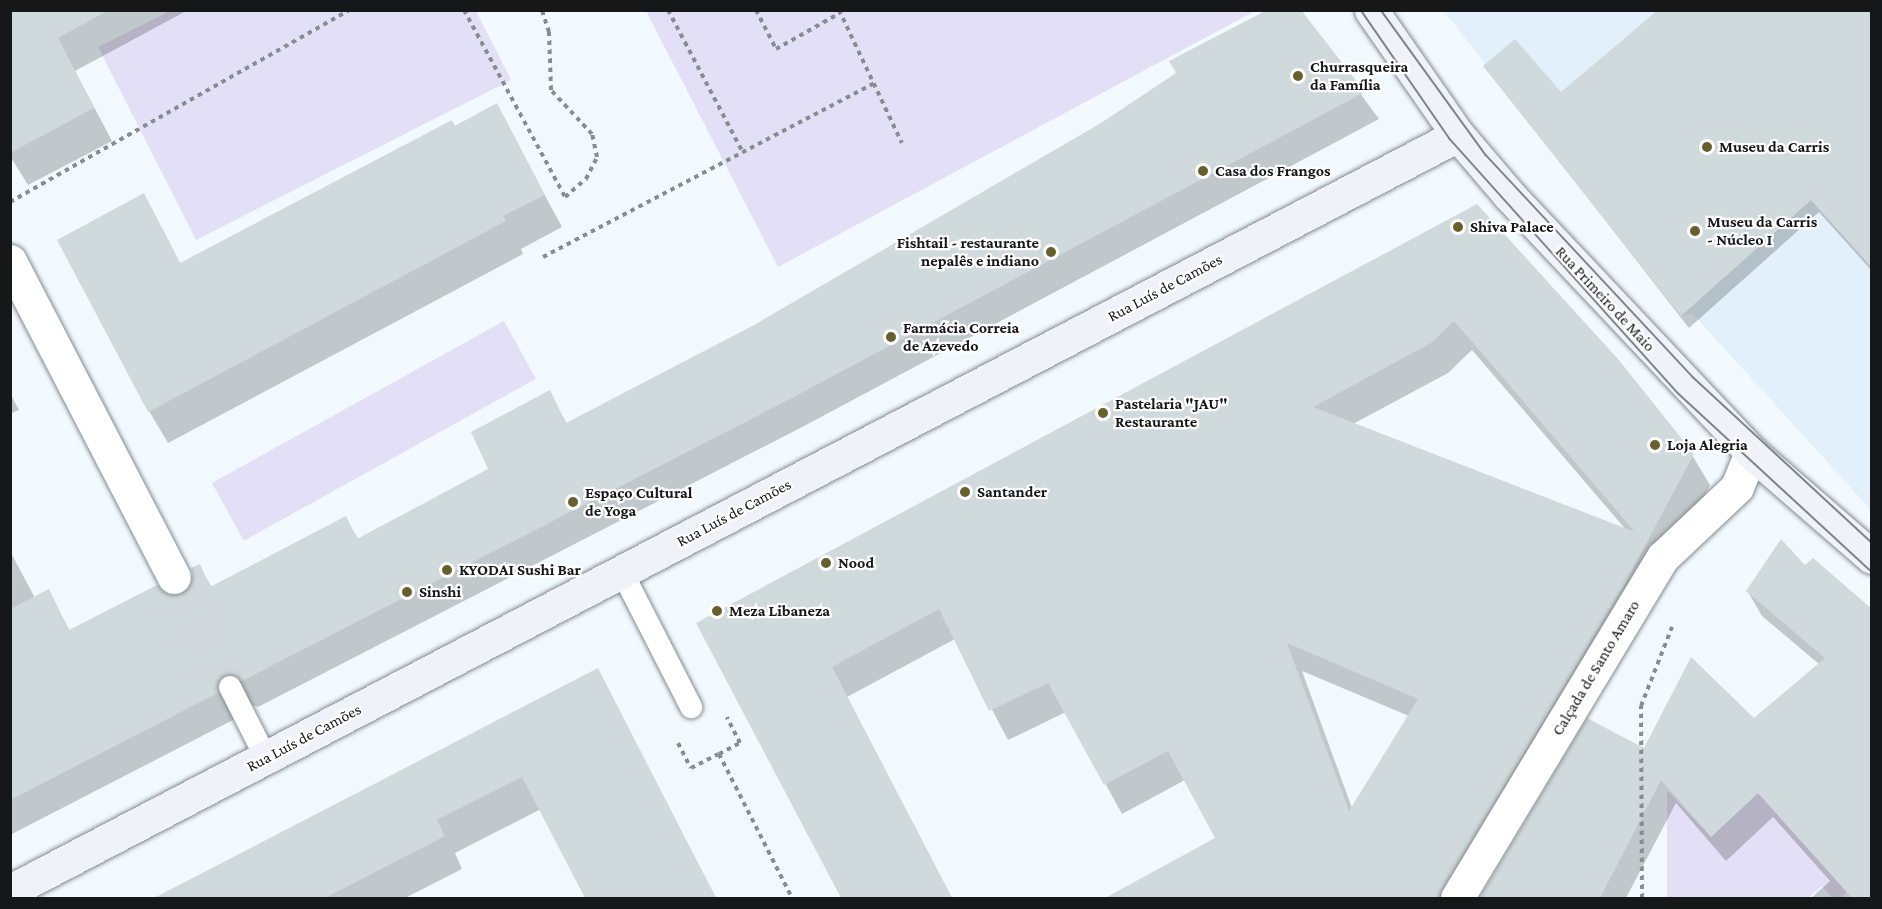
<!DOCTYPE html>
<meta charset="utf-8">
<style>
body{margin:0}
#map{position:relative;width:1882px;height:909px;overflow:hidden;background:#f2faff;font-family:"Crimson Pro",serif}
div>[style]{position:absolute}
.built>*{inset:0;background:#e1f0fa}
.green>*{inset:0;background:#e3dff6;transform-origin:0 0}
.shadow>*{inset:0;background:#0003}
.building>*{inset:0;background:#d0d9db}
.street-tunnel>*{height:33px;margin-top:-16.5px;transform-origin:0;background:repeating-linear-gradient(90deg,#d1d8dc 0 33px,transparent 0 49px)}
.path>*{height:4px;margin-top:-2px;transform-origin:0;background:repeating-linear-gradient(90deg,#888d90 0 4.5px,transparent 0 9px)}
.roads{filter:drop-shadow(0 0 2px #848b8f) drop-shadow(0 0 2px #848b8f)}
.lane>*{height:22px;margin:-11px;padding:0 11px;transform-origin:11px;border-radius:11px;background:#fff}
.street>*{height:33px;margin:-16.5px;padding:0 16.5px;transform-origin:16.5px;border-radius:16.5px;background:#fff}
.secondary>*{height:33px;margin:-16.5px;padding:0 16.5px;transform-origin:16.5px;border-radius:16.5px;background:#eff2f9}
.tram>*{height:1.5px;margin:-0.75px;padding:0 0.75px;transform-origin:0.75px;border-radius:0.75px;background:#7f8487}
.dots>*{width:16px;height:16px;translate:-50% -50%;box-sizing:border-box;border:3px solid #fff;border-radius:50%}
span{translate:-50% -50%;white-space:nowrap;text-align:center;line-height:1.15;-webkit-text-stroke:4.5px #fff;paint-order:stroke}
.poi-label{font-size:16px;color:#151719;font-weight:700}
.left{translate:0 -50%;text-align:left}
.right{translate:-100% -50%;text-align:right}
.street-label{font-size:16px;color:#151719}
.frame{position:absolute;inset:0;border:12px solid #151719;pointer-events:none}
</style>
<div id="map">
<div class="built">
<div style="clip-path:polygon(1444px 11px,1871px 11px,1871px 510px,1692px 313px,1681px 316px)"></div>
</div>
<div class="green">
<div style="clip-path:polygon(170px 11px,476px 11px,511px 80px,196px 240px,98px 47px)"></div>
<div style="clip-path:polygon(646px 11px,1255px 11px,778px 267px)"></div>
<div style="left:504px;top:321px;width:66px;height:334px;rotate:61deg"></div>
<div style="clip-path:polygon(1667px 790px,1711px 837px,1758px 793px,1810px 851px,1871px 872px,1840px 898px,1832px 898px,1822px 886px,1808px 898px,1667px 898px)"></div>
</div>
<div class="shadow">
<div style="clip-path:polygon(10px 10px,188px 10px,75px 71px,112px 141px,28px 185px,10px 156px)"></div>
<div style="clip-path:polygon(1299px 10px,1379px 119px,806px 425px,258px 707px,238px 701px,233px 720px,10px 835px,10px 551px,35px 598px,48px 591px,70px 631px,184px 595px,199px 566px,212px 588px,346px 518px,358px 539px,490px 470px,549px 392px,567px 424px,755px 326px)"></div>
<div style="clip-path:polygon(1872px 10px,1872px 271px,1819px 212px,1689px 328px,1485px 66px,1561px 94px)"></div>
<div style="clip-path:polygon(496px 105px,562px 227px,521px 249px,523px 254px,168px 443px,149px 411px,162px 228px,181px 265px)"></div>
<div style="clip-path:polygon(evenodd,1476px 206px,1692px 455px,1710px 485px,1640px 615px,1469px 898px,1147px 898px,1138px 882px,1217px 839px,1185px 780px,1122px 814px,1066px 712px,1008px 740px,955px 639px,847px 697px,952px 898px,842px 898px,698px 623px,1476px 206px,1472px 350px,1627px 531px,1353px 424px,1448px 373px,1472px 350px,1476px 206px,1302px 671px,1409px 716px,1352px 808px,1302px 671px)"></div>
<div style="clip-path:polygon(10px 393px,19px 410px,10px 414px)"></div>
<div style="clip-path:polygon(1805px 567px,1872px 611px,1872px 898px,1811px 898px,1830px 881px,1773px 817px,1726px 861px,1676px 803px,1626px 898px,1515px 898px,1578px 767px,1754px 720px,1819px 664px,1762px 616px,1748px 592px)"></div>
<div style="clip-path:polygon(597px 670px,716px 898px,587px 898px,541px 809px,455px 853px,462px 869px,405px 898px,157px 898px)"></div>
</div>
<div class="building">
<div style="clip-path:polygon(10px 10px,109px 10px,58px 38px,94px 108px,10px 153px)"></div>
<div style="clip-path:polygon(1267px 10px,1301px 10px,1365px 92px,790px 399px,242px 681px,223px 675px,218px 693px,10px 800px,10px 609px,49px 589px,69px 630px,157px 585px,173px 596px,183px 593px,193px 578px,191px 568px,200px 564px,210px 587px,346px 516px,357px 539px,488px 469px,471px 432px,550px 390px,566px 423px,754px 325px,1101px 123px,1176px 73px,1169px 61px)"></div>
<div style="clip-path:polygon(1658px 10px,1872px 10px,1872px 268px,1811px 200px,1681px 316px,1483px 66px,1515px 39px,1561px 92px)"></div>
<div style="clip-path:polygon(497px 103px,545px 195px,503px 216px,506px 221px,148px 412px,57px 240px,144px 193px,180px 263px,452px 120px,455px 126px)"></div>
<div style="clip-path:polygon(evenodd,1477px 204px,1618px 359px,1694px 454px,1624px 585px,1438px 898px,1105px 898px,1215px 838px,1168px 751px,1104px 785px,1048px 683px,989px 711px,939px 609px,832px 667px,952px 898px,841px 898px,696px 623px,1477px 204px,1454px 321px,1481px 352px,1635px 532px,1313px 407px,1431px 343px,1454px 321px,1477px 204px,1287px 643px,1418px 699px,1349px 811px,1287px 643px)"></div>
<div style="clip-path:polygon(1781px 539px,1805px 565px,1813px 558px,1872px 609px,1872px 898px,1852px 898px,1758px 793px,1711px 837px,1661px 780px,1600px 898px,1479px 898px,1587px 718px,1644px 748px,1691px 657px,1754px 718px,1825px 658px,1746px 591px)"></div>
<div style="clip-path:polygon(598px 668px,716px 898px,585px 898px,522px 777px,437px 820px,445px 836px,325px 898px,154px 898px)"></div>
</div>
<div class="street-tunnel">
<div style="left:174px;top:577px;width:123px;rotate:63deg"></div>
</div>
<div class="path">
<div style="left:464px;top:10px;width:213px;rotate:61.6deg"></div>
<div style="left:565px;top:197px;width:28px;rotate:-41deg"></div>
<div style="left:586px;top:179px;width:25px;rotate:-63deg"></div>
<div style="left:597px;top:157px;width:24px;rotate:-102deg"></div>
<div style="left:592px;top:134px;width:60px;rotate:-133deg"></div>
<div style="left:551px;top:90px;width:58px;rotate:-92deg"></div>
<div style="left:549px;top:32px;width:23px;rotate:-108deg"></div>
<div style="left:668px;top:10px;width:161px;rotate:62.3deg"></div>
<div style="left:756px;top:10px;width:44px;rotate:62.9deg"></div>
<div style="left:776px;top:49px;width:73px;rotate:-29.4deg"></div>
<div style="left:839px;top:10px;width:147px;rotate:64.7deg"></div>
<div style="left:10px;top:202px;width:390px;rotate:-29.5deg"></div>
<div style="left:543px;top:257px;width:374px;rotate:-27.7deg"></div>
<div style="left:678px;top:743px;width:28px;rotate:63deg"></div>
<div style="left:691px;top:768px;width:31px;rotate:-27deg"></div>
<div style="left:719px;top:754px;width:161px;rotate:63.1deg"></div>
<div style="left:719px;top:754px;width:24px;rotate:-28deg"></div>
<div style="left:740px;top:743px;width:29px;rotate:-117deg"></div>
<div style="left:1642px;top:898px;width:192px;rotate:-90.3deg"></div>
<div style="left:1641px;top:706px;width:85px;rotate:-68.6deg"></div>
</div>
<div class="roads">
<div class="lane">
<div style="left:622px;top:572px;width:152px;rotate:62.9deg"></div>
<div style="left:230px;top:687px;width:80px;rotate:63.1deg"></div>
</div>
<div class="street">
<div style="left:10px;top:261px;width:356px;rotate:62.6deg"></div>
<div style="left:1457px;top:898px;width:398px;rotate:-58.9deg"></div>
<div style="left:1663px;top:557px;width:102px;rotate:-43.4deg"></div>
<div style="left:1737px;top:487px;width:38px;rotate:-68deg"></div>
</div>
<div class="secondary">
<div style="left:1371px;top:10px;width:152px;rotate:55.2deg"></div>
<div style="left:1458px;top:135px;width:79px;rotate:49.6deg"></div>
<div style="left:1509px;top:195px;width:353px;rotate:46.7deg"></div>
<div style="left:1751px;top:452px;width:160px;rotate:41deg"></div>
<div style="left:10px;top:891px;width:1633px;rotate:-27.57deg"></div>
</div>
</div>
<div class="tram">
<div style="left:1361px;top:10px;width:157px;rotate:55.4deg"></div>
<div style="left:1450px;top:139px;width:341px;rotate:48.1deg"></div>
<div style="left:1678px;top:393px;width:264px;rotate:42.7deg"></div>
<div style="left:1381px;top:10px;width:179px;rotate:54.1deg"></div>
<div style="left:1486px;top:155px;width:304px;rotate:47deg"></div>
<div style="left:1693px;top:377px;width:244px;rotate:42.8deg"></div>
</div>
<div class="dots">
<div style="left:1298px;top:76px;background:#68602c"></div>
<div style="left:1707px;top:147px;background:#68602c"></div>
<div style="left:1203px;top:171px;background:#68602c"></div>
<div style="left:1458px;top:227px;background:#68602c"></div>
<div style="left:1695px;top:231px;background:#68602c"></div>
<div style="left:1051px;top:252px;background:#68602c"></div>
<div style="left:891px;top:337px;background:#68602c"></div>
<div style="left:1103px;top:413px;background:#68602c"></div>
<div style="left:1655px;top:445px;background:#68602c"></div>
<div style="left:965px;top:492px;background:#68602c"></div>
<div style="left:573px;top:502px;background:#68602c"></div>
<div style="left:826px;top:563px;background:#68602c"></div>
<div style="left:447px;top:570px;background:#68602c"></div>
<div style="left:407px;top:592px;background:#68602c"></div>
<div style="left:717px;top:611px;background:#68602c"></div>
</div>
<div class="poi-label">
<span class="left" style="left:1310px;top:76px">Churrasqueira<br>da Família</span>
<span class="left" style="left:1719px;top:147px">Museu da Carris</span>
<span class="left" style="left:1215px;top:171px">Casa dos Frangos</span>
<span class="left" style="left:1707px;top:231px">Museu da Carris<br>- Núcleo I</span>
<span class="left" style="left:1470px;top:227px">Shiva Palace</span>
<span class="right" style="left:1039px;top:252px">Fishtail - restaurante<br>nepalês e indiano</span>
<span class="left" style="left:903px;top:337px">Farmácia Correia<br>de Azevedo</span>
<span class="left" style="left:1115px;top:413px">Pastelaria "JAU"<br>Restaurante</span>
<span class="left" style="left:1667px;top:445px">Loja Alegria</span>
<span class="left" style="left:977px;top:492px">Santander</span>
<span class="left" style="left:585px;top:502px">Espaço Cultural<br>de Yoga</span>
<span class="left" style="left:838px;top:563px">Nood</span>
<span class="left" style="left:459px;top:570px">KYODAI Sushi Bar</span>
<span class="left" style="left:419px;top:592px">Sinshi</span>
<span class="left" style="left:729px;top:611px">Meza Libaneza</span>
</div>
<div class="street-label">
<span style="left:1165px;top:288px;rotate:-28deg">Rua Luís de Camões</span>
<span style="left:1605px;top:299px;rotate:47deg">Rua Primeiro de Maio</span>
<span style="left:734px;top:513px;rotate:-28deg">Rua Luís de Camões</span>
<span style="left:1596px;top:668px;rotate:-59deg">Calçada de Santo Amaro</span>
<span style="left:304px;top:738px;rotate:-28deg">Rua Luís de Camões</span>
</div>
<div class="frame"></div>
</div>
